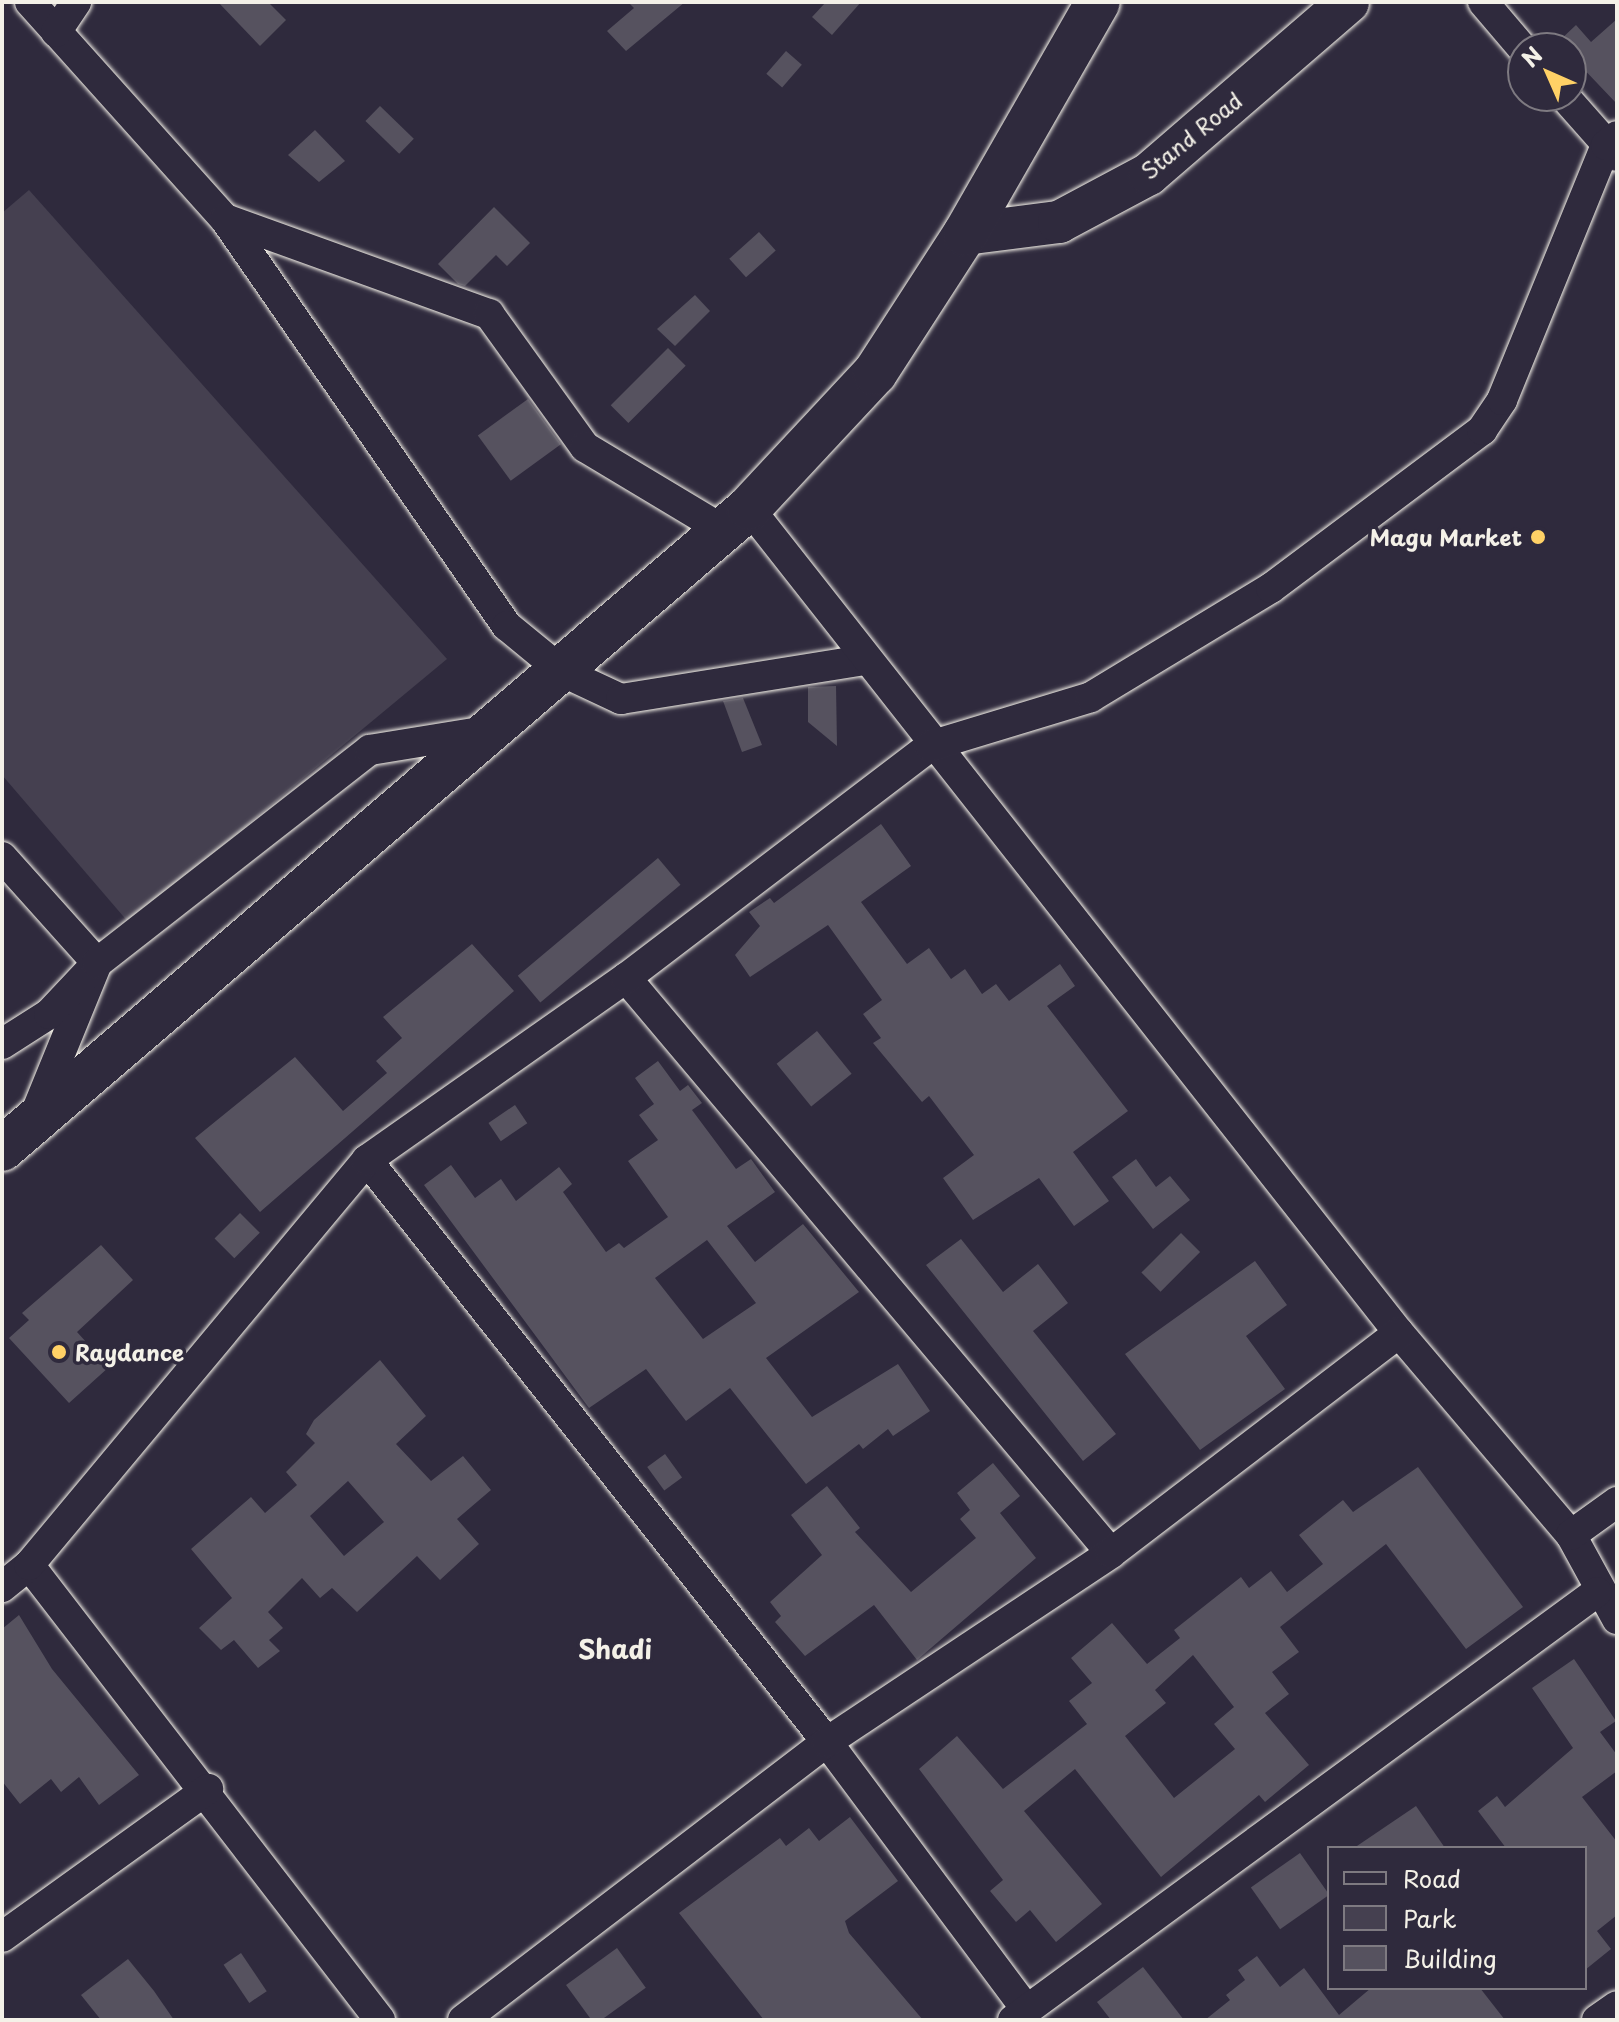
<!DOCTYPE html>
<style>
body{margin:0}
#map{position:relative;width:1619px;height:2022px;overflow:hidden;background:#2f2a3d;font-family:"Playpen Sans",sans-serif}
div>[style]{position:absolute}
.green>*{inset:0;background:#454050}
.building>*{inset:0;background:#56525f;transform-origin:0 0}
.roads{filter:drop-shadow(0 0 2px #f4f1e8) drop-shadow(0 0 2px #f4f1e8)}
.street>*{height:30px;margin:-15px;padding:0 15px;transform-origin:15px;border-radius:15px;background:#2f2a3d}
.secondary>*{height:42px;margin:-21px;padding:0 21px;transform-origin:21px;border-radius:21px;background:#2f2a3d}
.highway>*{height:44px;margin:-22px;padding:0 22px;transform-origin:22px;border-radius:22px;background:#2f2a3d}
.dots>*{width:22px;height:22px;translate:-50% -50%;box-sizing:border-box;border:4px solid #2f2a3d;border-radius:50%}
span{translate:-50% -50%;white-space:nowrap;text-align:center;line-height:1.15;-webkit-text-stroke:7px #2f2a3d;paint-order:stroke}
.street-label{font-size:22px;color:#f4f1e8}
.poi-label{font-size:22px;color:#f4f1e8;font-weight:700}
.right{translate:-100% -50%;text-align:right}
.left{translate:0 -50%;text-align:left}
.quarter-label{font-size:26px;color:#f4f1e8;font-weight:700}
.frame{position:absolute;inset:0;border:4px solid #f4f1e8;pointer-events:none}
.legend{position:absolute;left:1327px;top:1846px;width:260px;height:144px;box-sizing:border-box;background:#2f2a3d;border:2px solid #7e7a81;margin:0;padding:10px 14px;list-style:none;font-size:24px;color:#f4f1e8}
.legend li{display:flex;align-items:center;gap:16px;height:40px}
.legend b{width:40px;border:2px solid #7e7a81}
.north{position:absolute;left:1507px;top:32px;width:80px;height:80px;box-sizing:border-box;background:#2f2a3d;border:2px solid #7e7a81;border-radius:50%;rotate:315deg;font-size:22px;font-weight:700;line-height:32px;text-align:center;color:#f4f1e8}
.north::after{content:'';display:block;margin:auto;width:28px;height:36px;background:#ffd166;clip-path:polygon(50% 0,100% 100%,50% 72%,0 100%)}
</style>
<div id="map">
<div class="green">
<div style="clip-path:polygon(29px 190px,447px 659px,129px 923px,2px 775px,2px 213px)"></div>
</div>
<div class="building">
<div style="clip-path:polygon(218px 2px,268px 2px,286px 20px,260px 46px)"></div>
<div style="clip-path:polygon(628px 2px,685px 2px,626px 51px,607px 31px,634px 8px)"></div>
<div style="clip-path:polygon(826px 2px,861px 2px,832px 35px,812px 17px)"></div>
<div style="clip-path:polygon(1617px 19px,1617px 104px,1558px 42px,1576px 25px,1591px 42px)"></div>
<div style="left:786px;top:51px;width:21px;height:30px;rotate:41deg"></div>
<div style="left:380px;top:106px;width:47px;height:21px;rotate:44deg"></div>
<div style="clip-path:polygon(315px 130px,345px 161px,319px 182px,288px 155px)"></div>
<div style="clip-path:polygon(494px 207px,530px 243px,507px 266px,496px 255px,465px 286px,458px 284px,438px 264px)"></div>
<div style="left:759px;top:232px;width:25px;height:40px;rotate:48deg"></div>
<div style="clip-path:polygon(695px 295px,710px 311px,675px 346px,657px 329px)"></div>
<div style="left:668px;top:348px;width:25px;height:81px;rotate:45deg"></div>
<div style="left:528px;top:399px;width:56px;height:62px;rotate:54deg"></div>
<div style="clip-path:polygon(836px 686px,837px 746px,808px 722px,808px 687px)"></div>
<div style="clip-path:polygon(743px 698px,762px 745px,742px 752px,723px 701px)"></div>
<div style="clip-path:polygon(881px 824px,911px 866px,861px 902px,907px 964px,929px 948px,951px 979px,965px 969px,982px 994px,996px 984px,1009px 1001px,1060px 964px,1075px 986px,1047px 1006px,1128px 1111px,1073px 1152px,1109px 1201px,1074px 1226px,1039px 1178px,973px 1220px,943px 1178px,974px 1155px,929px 1096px,922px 1102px,873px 1043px,881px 1038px,863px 1014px,882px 1000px,828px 925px,750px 977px,735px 955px,760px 926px,749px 912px,770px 898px,774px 903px)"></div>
<div style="left:658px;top:858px;width:35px;height:183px;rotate:50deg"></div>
<div style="clip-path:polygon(472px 944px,514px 991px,260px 1212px,195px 1138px,295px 1057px,343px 1111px,387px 1073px,376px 1061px,402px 1038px,383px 1017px)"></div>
<div style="left:817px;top:1031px;width:55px;height:52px;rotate:51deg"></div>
<div style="clip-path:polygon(evenodd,658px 1061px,680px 1091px,688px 1085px,702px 1103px,692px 1110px,736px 1169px,751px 1159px,775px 1192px,727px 1226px,755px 1262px,803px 1224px,859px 1292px,766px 1358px,812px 1417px,898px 1364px,930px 1411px,893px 1436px,888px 1429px,863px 1449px,859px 1444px,806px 1484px,730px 1388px,686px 1421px,646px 1369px,589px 1408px,424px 1185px,451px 1165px,475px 1198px,501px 1179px,516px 1201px,559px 1167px,572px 1184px,563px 1192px,606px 1252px,619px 1243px,624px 1248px,668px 1217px,628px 1161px,658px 1140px,639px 1115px,654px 1104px,635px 1078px,658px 1061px,707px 1240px,756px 1303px,703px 1339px,655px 1278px,707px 1240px)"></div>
<div style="left:515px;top:1105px;width:22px;height:32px;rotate:56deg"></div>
<div style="clip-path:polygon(1136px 1159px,1156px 1187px,1170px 1176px,1190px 1200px,1153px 1229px,1112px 1177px)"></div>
<div style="left:240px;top:1213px;width:28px;height:36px;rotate:45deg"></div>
<div style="left:1181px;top:1233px;width:27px;height:56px;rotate:45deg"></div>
<div style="clip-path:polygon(961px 1239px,1003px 1292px,1038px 1264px,1068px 1303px,1033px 1331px,1116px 1434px,1083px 1461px,926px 1265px)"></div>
<div style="clip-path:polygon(101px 1245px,133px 1280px,77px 1332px,109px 1367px,69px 1403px,9px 1338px,29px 1320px,22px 1313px)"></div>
<div style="clip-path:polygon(1255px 1261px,1287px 1305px,1246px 1336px,1285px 1389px,1200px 1450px,1125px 1354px)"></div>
<div style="clip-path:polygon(evenodd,380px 1360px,426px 1416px,396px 1444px,431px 1481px,463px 1456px,491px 1490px,457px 1519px,479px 1544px,440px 1580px,417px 1556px,357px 1612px,332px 1588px,320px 1598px,302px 1578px,268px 1612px,283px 1628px,269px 1640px,280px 1651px,258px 1668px,234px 1640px,221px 1650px,199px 1628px,232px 1598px,191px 1549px,251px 1497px,265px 1513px,297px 1485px,286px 1472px,315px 1443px,306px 1434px,314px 1420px,380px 1360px,348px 1481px,384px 1522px,344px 1556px,310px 1516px,348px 1481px)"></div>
<div style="left:665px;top:1454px;width:29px;height:22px;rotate:54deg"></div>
<div style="clip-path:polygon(993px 1463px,1020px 1496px,1000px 1513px,1036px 1558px,917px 1660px,874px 1605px,805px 1656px,775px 1622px,781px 1616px,770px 1602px,822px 1555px,791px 1515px,827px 1486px,860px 1528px,855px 1532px,911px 1592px,976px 1538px,960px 1519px,970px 1510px,957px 1493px)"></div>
<div style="clip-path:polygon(evenodd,1418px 1467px,1523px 1607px,1466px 1649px,1386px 1544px,1280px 1627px,1299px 1652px,1272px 1672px,1289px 1694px,1265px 1713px,1309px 1765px,1265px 1802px,1259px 1795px,1161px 1877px,1075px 1769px,1024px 1811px,1102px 1904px,1056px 1942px,1030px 1910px,1016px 1922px,990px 1891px,1003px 1880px,919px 1769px,957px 1736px,1003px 1789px,1087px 1724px,1069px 1701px,1092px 1683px,1071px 1658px,1112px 1623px,1147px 1664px,1180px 1638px,1174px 1630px,1241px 1577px,1249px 1588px,1271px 1571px,1287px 1592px,1323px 1564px,1299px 1535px,1343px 1500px,1353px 1512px,1418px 1467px,1193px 1655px,1234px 1707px,1214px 1724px,1235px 1749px,1174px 1798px,1125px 1736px,1166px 1703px,1155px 1690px,1193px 1655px)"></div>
<div style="clip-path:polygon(19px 1615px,52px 1669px,139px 1775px,99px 1805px,79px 1777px,61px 1792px,51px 1779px,20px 1804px,2px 1781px,2px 1629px)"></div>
<div style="clip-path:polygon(1574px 1659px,1616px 1721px,1600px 1732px,1617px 1755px,1617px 1771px,1582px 1797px,1617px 1842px,1617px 1915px,1597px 1931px,1611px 1949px,1585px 1970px,1585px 1848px,1506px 1848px,1478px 1811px,1497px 1796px,1505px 1807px,1573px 1748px,1532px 1688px)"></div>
<div style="clip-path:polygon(1416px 1806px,1445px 1848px,1354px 1848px)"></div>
<div style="clip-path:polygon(850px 1817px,898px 1881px,845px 1921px,849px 1933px,923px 2020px,764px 2020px,679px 1913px,780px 1838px,786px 1846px,809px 1828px,819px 1841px)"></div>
<div style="left:1300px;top:1853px;width:51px;height:60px;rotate:55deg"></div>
<div style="left:617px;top:1948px;width:49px;height:63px;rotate:54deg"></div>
<div style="left:241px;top:1953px;width:46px;height:21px;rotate:56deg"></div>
<div style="clip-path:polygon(1257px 1956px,1280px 1987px,1304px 1968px,1339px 2015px,1371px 1988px,1480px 1988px,1505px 2020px,1205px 2020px,1230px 2000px,1226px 1995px,1245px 1980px,1238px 1970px)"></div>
<div style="clip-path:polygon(128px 1959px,154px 1991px,174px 2020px,101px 2020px,81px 1995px)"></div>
<div style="clip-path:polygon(1143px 1967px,1184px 2020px,1111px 2020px,1097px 2002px)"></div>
</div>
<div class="roads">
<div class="street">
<div style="left:30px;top:2px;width:292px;rotate:48.1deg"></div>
<div style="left:225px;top:219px;width:281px;rotate:19.8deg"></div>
<div style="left:489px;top:314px;width:164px;rotate:54.2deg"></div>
<div style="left:585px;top:447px;width:161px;rotate:31deg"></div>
<div style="left:1483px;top:2px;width:62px;rotate:49.6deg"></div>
<div style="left:56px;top:32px;width:36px;rotate:-56deg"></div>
<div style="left:1564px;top:96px;width:80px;rotate:48.5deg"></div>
<div style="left:225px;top:219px;width:495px;rotate:55.3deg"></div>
<div style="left:507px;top:626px;width:72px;rotate:39.4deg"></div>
<div style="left:563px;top:672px;width:64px;rotate:25deg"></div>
<div style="left:621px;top:699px;width:247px;rotate:-9.1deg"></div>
<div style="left:749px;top:508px;width:1050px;rotate:51.77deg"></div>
<div style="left:1399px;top:1333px;width:265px;rotate:49.6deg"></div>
<div style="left:1571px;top:1535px;width:96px;rotate:61.3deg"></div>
<div style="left:2px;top:857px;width:142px;rotate:48.1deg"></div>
<div style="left:97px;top:963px;width:164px;rotate:112.2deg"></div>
<div style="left:626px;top:978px;width:752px;rotate:49.85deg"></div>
<div style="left:2px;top:1044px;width:56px;rotate:-32.6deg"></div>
<div style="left:49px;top:1014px;width:70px;rotate:-46.7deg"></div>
<div style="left:97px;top:963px;width:346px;rotate:-38deg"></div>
<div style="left:370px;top:750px;width:118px;rotate:-9.3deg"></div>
<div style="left:367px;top:1160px;width:742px;rotate:51.68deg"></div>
<div style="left:827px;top:1742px;width:334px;rotate:53.3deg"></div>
<div style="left:1571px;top:1535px;width:57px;rotate:-35.7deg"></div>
<div style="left:29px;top:1565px;width:575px;rotate:52.35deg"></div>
<div style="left:2px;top:1587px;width:35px;rotate:-39deg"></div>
<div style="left:29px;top:1565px;width:528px;rotate:-50.15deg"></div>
<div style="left:367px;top:1160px;width:317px;rotate:-35.1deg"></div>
<div style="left:626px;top:978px;width:382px;rotate:-37.3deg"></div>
<div style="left:930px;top:746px;width:168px;rotate:-16.9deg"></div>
<div style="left:1091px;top:697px;width:210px;rotate:-31.2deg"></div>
<div style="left:1271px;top:588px;width:264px;rotate:-36.8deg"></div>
<div style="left:1482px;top:430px;width:36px;rotate:-56deg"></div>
<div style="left:1502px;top:400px;width:275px;rotate:-67.8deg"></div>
<div style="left:1606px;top:145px;width:14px;rotate:-39deg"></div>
<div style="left:2px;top:1937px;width:254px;rotate:-35.7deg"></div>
<div style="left:463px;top:2020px;width:458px;rotate:-37.4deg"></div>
<div style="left:827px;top:1742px;width:341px;rotate:-33.6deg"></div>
<div style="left:1111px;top:1553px;width:362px;rotate:-37.4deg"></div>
<div style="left:1013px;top:2020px;width:724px;rotate:-36.24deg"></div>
<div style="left:1597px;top:2020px;width:24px;rotate:-35deg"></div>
</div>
<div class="secondary">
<div style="left:965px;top:234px;width:95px;rotate:-7.3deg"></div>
<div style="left:1059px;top:222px;width:102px;rotate:-28.1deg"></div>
<div style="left:1149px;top:174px;width:263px;rotate:-40.8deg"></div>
</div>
<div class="highway">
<div style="left:2px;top:1149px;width:984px;rotate:-40.63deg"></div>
<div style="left:749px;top:508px;width:185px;rotate:-47deg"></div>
<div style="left:875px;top:373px;width:166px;rotate:-57.1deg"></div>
<div style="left:965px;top:234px;width:267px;rotate:-60.2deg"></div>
</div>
</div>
<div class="dots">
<div style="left:1538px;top:537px;background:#ffd166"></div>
<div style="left:59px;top:1352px;background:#ffd166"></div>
</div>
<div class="street-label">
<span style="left:1191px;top:135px;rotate:-39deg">Stand Road</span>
</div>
<div class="poi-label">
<span class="right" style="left:1522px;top:537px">Magu Market</span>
<span class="left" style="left:75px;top:1352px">Raydance</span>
</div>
<div class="quarter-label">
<span style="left:615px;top:1649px">Shadi</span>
</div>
<div class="frame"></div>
<ul class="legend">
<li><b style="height:10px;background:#2f2a3d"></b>Road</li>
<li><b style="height:22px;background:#454050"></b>Park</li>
<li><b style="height:22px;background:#56525f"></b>Building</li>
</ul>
<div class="north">N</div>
</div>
